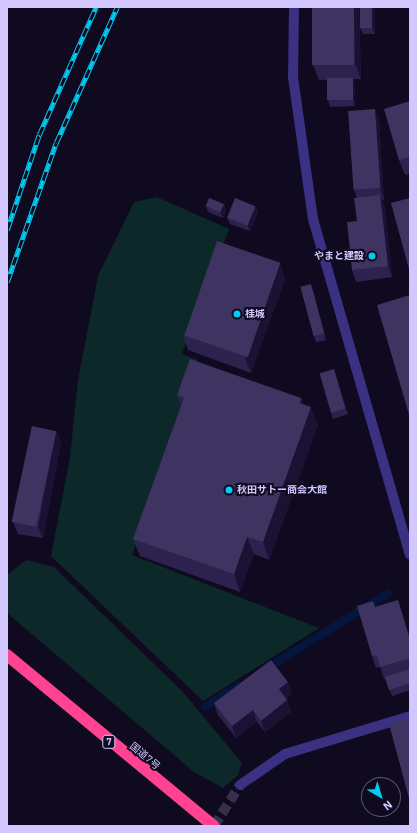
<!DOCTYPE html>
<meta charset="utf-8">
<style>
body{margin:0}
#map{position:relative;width:417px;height:833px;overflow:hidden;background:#0f0a1f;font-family:"IBM Plex Sans","Noto Sans JP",sans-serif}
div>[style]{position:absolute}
.green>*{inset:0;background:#0d2829}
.stream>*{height:8px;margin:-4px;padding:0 4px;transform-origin:4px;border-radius:4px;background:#05163e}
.street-tunnel>*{height:10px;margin-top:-5px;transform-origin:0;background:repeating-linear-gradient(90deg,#36304c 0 10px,transparent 0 15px)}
.street>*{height:10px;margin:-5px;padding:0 5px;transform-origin:5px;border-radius:5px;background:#3a3182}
.highway>*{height:12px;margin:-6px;padding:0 6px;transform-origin:6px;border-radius:6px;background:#ff4391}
.rail>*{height:4.5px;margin-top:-2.25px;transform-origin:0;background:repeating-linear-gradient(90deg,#0f0a1f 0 9px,#00cbf3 0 18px);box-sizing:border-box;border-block:1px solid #00cbf3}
.wall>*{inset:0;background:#2d224e}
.shaded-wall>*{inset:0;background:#1a1133}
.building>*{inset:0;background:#3f3361;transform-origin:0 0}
.dots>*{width:11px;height:11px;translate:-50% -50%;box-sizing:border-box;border:2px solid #0f0a1f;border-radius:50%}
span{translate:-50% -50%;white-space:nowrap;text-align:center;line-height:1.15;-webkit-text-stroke:4px #0f0a1f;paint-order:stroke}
.shield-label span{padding:1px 3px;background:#0f0a1f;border:1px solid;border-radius:3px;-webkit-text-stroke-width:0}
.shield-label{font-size:9px;color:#d2c8ff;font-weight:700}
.poi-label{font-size:10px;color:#d2c8ff;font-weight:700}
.right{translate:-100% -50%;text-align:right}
.left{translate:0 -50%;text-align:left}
.street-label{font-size:10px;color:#d2c8ff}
.frame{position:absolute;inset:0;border:8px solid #d2c8ff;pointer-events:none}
.north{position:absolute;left:361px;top:777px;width:40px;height:40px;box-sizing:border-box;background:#0f0a1f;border:1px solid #5d5679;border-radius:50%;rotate:142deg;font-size:11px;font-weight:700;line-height:16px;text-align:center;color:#d2c8ff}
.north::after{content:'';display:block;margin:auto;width:14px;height:18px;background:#00cbf3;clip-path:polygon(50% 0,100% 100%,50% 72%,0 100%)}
</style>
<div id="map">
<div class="green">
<div style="clip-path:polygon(157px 197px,229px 229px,182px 354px,198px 360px,132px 555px,319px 628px,203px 701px,51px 556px,70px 457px,78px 380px,98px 276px,134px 202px)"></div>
<div style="clip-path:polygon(26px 560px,54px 567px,183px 692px,242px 763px,238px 775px,223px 788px,194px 772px,7px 613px,7px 575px)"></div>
</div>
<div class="stream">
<div style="left:264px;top:670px;width:146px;rotate:-31.8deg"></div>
<div style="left:206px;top:706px;width:39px;rotate:-32deg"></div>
</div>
<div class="street-tunnel">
<div style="left:214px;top:826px;width:49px;rotate:-57.6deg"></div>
</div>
<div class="street">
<div style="left:294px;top:7px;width:70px;rotate:90.8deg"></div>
<div style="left:293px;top:77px;width:143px;rotate:82deg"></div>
<div style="left:313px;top:219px;width:349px;rotate:73.9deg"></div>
<div style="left:240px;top:785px;width:55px;rotate:-34.6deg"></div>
<div style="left:285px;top:754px;width:131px;rotate:-16.9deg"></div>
</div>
<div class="highway">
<div style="left:7px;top:655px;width:268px;rotate:39.6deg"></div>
</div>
<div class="rail">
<div style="left:7px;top:230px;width:100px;rotate:-71.4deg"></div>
<div style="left:39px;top:135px;width:140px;rotate:-66deg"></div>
<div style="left:7px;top:282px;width:147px;rotate:-70.6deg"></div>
<div style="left:56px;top:143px;width:149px;rotate:-65.8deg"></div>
</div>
<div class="wall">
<div style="clip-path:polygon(312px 7px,359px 7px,361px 79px,353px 79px,355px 85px,355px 106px,330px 107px,328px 100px,327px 80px,319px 80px,313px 65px)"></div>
<div style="clip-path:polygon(360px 7px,375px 7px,375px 34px,363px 34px,360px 28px)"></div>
<div style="clip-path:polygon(410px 101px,410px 174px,405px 175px,399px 160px)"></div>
<div style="clip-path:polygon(379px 120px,384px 200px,382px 200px,385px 207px,392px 277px,356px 282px,352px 270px,357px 221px,357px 198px,354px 190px)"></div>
<div style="clip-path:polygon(224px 204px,226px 211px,223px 218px,208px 212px,206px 206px)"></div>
<div style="clip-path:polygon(255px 206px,258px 212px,250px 231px,230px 224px,227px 217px)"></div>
<div style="clip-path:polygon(280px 263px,285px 279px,251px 373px,188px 350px,183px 335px)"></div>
<div style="clip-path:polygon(313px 290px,326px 340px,316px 342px,314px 336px)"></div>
<div style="clip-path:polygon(334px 369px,348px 414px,333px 419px,331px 413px)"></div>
<div style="clip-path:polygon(177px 395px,301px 398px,303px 404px,318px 425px,269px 560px,254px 554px,240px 592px,140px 556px,133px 539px,181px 406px)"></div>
<div style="clip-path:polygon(56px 431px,61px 442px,43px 538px,18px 534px,13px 522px)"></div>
<div style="clip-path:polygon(398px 600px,410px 638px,410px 690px,392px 696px,385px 679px,384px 679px,380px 667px,376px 668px,372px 656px,375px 607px)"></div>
<div style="clip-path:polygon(288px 682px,292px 694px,286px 699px,287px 700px,291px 712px,265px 732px,257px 722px,236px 738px,218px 715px,214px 703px)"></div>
</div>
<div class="shaded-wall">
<div style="clip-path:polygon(354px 7px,359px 7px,361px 79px,355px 64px)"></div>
<div style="clip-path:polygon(372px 7px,375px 7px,375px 34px,372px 28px)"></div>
<div style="clip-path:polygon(353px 78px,355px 85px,355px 106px,353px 100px)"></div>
<div style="clip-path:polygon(375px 109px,379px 120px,384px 200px,380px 188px)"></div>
<div style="clip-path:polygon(380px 195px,385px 207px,392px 277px,388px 266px)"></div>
<div style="clip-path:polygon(224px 204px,226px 211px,223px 218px,220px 212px)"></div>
<div style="clip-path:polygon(255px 206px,258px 212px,250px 231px,247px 225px)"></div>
<div style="clip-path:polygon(280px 263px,285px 279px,251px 373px,245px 358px)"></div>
<div style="clip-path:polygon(311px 284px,313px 290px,326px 340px,324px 333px)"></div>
<div style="clip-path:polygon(334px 369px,336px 375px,348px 414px,345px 408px)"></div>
<div style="clip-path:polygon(301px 398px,308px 416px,311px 407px,318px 425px,269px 560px,263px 542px)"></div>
<div style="clip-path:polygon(56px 431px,61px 442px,43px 538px,38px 527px)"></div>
<div style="clip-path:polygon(247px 537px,254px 554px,240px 592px,234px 574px)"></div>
<div style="clip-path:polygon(398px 600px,410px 638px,410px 640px)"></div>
<div style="clip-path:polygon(288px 682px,292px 694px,283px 701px,279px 689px)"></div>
<div style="clip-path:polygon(287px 700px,291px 712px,265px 732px,261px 721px)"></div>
<div style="clip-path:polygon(253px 710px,257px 722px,236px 738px,232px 726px)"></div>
</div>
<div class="building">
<div style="left:312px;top:7px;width:42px;height:58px"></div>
<div style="left:360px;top:7px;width:12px;height:21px"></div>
<div style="left:353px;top:78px;width:22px;height:26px;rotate:90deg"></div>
<div style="clip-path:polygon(410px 101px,410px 157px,399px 160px,384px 109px)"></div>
<div style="left:375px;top:109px;width:79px;height:27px;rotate:86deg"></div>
<div style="clip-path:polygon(380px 195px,388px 266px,352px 270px,347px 222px,357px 221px,354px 198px)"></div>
<div style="left:209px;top:198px;width:16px;height:9px;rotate:22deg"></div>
<div style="left:235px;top:198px;width:22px;height:21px;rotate:22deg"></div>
<div style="clip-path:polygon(410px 198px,410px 268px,409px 269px,391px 203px)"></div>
<div style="left:217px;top:241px;width:67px;height:100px;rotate:19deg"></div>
<div style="left:311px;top:284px;width:51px;height:11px;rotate:75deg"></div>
<div style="clip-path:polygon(410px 295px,410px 418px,377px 305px)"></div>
<div style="clip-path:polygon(190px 359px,301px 398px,300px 403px,311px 407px,263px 542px,247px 537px,234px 574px,133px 539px,184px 398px,177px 395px)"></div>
<div style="left:334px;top:369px;width:41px;height:15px;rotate:74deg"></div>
<div style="left:32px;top:426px;width:25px;height:98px;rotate:12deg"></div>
<div style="clip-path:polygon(398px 600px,410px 640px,410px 658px,380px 667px,377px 655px,372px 656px,357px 606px,373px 601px,375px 607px)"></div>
<div style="clip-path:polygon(271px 660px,288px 682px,279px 689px,287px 700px,261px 721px,253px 710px,232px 726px,214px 703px)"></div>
<div style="clip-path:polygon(410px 669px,410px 683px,389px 690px,385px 677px)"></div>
<div style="clip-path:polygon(410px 718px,410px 797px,409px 798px,389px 724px)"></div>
</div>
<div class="dots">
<div style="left:372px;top:256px;background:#00cbf3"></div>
<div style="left:237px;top:314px;background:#00cbf3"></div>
<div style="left:229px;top:490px;background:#00cbf3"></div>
</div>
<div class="shield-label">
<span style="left:109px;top:742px">7</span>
</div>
<div class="poi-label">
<span class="right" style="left:364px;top:256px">やまと建設</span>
<span class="left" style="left:245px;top:314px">桂城</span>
<span class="left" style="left:237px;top:490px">秋田サトー商会大館</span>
</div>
<div class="street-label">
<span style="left:145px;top:756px;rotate:40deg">国道7号</span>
</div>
<div class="frame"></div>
<div class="north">N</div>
</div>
